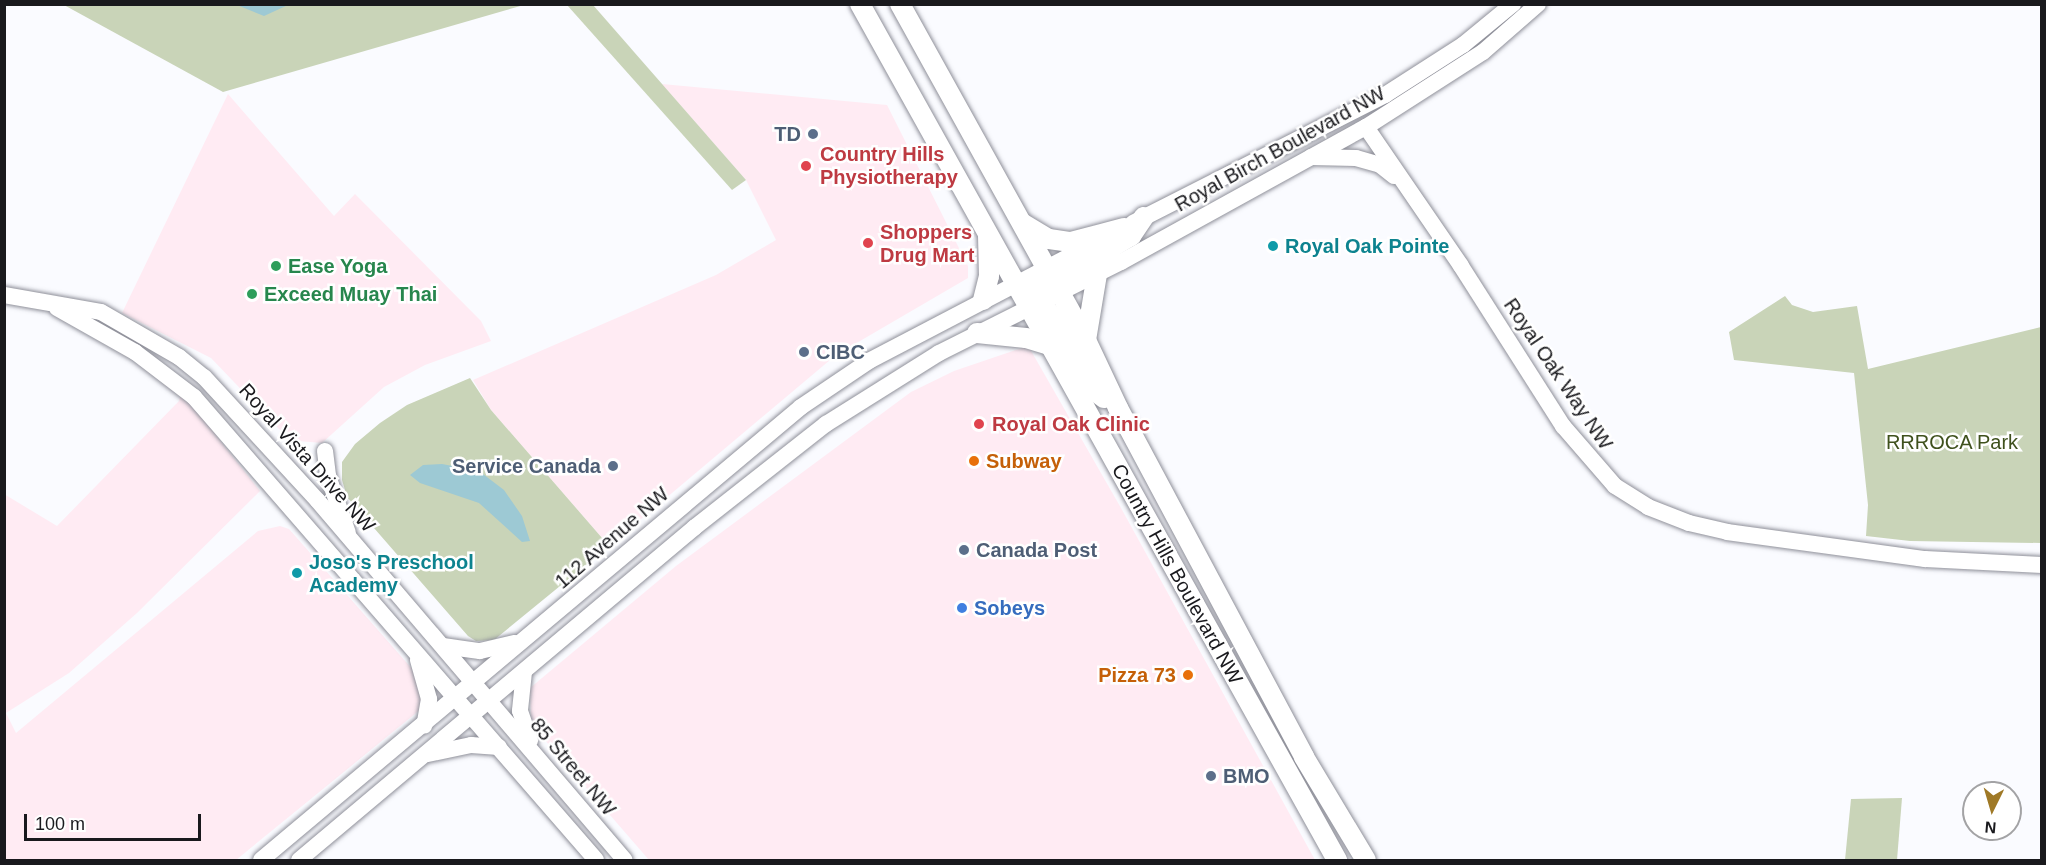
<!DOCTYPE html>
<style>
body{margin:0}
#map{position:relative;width:2046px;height:865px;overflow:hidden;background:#fafbff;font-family:Helvetica,sans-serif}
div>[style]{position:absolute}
.commercial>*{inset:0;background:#ffebf3}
.green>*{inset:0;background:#c9d4b8}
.water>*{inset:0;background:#9dc9d4}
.roads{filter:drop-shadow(0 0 2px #8f909a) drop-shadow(0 0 2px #8f909a)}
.tertiary>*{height:16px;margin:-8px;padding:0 8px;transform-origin:8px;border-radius:8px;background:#fff}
.secondary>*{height:20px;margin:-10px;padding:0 10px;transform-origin:10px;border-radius:10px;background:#fff}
.dots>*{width:16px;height:16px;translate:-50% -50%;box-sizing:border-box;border:3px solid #fff;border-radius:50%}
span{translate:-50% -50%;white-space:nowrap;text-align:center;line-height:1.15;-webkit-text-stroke:5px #fff;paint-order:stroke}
.service-label{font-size:20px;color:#4e5e75;font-weight:700}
.right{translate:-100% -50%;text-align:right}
.left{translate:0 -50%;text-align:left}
.street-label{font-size:20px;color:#19191d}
.health-label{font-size:20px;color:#be3a42;font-weight:700}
.culture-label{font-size:20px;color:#0d838f;font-weight:700}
.leisure-label{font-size:20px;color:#27864d;font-weight:700}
.park-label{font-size:20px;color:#3f511d}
.food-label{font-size:20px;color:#c56008;font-weight:700}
.shop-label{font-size:20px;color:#366cbe;font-weight:700}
.frame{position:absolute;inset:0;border:6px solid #19191d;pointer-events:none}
.north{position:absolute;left:1962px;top:781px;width:60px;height:60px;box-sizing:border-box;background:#fff;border:2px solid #a3a3a5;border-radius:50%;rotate:185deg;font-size:16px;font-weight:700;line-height:24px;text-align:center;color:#19191d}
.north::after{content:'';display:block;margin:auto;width:21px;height:27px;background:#9f7926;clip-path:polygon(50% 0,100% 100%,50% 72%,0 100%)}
.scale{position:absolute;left:24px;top:814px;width:177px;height:27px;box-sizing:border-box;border:3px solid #19191d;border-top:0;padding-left:8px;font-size:18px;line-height:21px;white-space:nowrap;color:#19191d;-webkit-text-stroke:4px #fff;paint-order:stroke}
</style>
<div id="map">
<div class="commercial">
<div style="clip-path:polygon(662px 84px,887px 105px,968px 266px,968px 278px,836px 355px,609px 546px,491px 410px,473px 380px,716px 275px,776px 240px,746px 180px)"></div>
<div style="clip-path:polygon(228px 94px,334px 216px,355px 194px,481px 321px,491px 341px,425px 365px,384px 387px,322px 443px,298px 441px,279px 429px,211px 358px,122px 313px)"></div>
<div style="clip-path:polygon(1025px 347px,1030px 349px,1121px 508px,1315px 860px,649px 860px,531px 724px,530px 688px,676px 566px,911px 392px,954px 371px)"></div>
<div style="clip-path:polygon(181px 391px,260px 491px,137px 613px,69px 673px,6px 713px,16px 733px,258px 531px,280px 526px,289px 529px,414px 671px,422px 691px,421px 709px,236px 860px,5px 860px,4px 494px,57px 526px,179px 401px)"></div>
</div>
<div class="green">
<div style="clip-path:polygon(64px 5px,524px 5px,223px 92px)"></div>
<div style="clip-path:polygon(567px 5px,593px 5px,746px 180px,732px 190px)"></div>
<div style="clip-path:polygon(1785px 296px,1792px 305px,1813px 312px,1857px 306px,1868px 369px,2041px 327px,2041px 543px,1910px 541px,1866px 536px,1868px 505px,1854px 373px,1734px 360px,1729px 332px)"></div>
<div style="clip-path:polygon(470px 378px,491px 410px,609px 546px,494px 640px,476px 641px,468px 636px,347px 497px,342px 480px,342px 462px,355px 444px,380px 423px,407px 405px)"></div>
<div style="clip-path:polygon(1902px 798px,1897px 860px,1845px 860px,1851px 799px)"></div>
</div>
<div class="water">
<div style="clip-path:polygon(237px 5px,288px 4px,288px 5px,264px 16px)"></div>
<div style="clip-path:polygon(442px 464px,479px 471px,504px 490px,522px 516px,530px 541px,522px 542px,479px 503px,420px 483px,410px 475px,423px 465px)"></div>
</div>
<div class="roads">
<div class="tertiary">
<div style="left:1366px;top:127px;width:168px;rotate:55.6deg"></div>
<div style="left:1461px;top:266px;width:190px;rotate:57.5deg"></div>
<div style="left:1563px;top:426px;width:79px;rotate:49.1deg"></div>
<div style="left:1615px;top:486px;width:39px;rotate:32deg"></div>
<div style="left:1648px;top:507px;width:44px;rotate:21.3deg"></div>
<div style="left:1689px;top:523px;width:39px;rotate:13deg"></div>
<div style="left:1727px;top:532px;width:200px;rotate:7.8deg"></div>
<div style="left:1925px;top:559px;width:117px;rotate:2.9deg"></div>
<div style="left:1311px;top:157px;width:45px;rotate:1.3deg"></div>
<div style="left:1356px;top:158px;width:25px;rotate:16deg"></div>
<div style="left:1380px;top:165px;width:18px;rotate:38deg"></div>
<div style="left:1133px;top:223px;width:283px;rotate:-26.9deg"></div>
<div style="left:1385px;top:95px;width:93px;rotate:-32.7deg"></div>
<div style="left:1463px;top:45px;width:65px;rotate:-39.4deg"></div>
<div style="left:4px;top:295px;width:98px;rotate:9.9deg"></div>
<div style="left:101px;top:312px;width:90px;rotate:30deg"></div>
<div style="left:179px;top:357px;width:32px;rotate:39deg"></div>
<div style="left:204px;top:377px;width:168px;rotate:47.4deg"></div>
<div style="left:318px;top:501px;width:472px;rotate:49.5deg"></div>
<div style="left:57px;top:308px;width:90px;rotate:29.4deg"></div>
<div style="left:135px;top:352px;width:74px;rotate:37.3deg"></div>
<div style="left:194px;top:397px;width:613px;rotate:49.03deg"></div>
<div style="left:325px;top:451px;width:25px;rotate:83deg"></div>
<div style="left:328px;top:476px;width:60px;rotate:70.7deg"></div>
<div style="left:443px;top:646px;width:37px;rotate:8deg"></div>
<div style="left:480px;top:651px;width:36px;rotate:-13deg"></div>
<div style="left:418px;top:660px;width:41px;rotate:74.2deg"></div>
<div style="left:429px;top:699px;width:27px;rotate:100deg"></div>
<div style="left:524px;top:672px;width:39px;rotate:96deg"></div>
<div style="left:520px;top:711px;width:31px;rotate:71deg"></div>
<div style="left:428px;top:754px;width:44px;rotate:-11.8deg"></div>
<div style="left:471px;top:745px;width:28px;rotate:4deg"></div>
<div style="left:261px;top:860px;width:705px;rotate:-39.99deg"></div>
<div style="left:801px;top:407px;width:82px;rotate:-34.1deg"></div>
<div style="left:869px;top:361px;width:263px;rotate:-27.6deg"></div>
<div style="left:299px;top:860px;width:517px;rotate:-40.06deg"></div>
<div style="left:695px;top:527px;width:167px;rotate:-38.2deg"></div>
<div style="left:826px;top:424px;width:133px;rotate:-32.1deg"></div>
<div style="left:939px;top:353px;width:203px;rotate:-26.6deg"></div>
<div style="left:1121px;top:262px;width:280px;rotate:-28.9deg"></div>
<div style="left:1366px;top:127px;width:139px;rotate:-32.7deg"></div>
<div style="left:1483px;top:52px;width:73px;rotate:-41.1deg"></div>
</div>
<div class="secondary">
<div style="left:860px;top:4px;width:980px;rotate:60.87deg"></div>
<div style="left:900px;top:4px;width:384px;rotate:61deg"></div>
<div style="left:1086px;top:340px;width:75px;rotate:64.8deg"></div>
<div style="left:1118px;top:408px;width:395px;rotate:61.9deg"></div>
<div style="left:1304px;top:757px;width:120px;rotate:59deg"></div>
<div style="left:1022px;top:223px;width:31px;rotate:31deg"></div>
<div style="left:1049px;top:239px;width:22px;rotate:8deg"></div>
<div style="left:1071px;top:242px;width:55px;rotate:-14.8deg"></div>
<div style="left:1025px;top:285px;width:41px;rotate:48.9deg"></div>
<div style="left:1052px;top:316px;width:88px;rotate:59.9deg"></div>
<div style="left:1096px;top:392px;width:10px;rotate:37deg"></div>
<div style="left:1042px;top:289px;width:104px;rotate:-30.8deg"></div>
<div style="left:1131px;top:236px;width:23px;rotate:-56deg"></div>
<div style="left:983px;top:300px;width:25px;rotate:-76deg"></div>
<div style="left:989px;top:276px;width:41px;rotate:-91.4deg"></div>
<div style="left:977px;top:333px;width:49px;rotate:5.8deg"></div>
<div style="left:1026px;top:338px;width:24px;rotate:17deg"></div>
<div style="left:1086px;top:340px;width:67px;rotate:-80.5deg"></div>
</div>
</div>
<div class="dots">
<div style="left:813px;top:134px;background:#5c6f8a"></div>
<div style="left:806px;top:166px;background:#e0444e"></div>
<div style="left:868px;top:243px;background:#e0444e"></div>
<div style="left:1273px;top:246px;background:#0f9aa8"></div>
<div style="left:276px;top:266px;background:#2e9e5b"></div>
<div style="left:252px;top:294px;background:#2e9e5b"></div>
<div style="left:804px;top:352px;background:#5c6f8a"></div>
<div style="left:979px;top:424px;background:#e0444e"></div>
<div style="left:974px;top:461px;background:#e8710a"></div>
<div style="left:613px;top:466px;background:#5c6f8a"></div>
<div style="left:964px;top:550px;background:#5c6f8a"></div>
<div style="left:297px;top:573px;background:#0f9aa8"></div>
<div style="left:962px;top:608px;background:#3f7fe0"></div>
<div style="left:1188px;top:675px;background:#e8710a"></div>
<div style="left:1211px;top:776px;background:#5c6f8a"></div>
</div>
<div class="service-label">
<span class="right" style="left:801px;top:134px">TD</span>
<span class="left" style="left:816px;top:352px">CIBC</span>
<span class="right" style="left:601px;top:466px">Service Canada</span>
<span class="left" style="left:976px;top:550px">Canada Post</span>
<span class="left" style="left:1223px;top:776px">BMO</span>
</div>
<div class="street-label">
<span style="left:1280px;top:149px;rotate:-29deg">Royal Birch Boulevard NW</span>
<span style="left:1558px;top:374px;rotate:56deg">Royal Oak Way NW</span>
<span style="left:307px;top:458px;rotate:48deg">Royal Vista Drive NW</span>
<span style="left:612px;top:538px;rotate:-41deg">112 Avenue NW</span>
<span style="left:1177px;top:574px;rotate:61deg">Country Hills Boulevard NW</span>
<span style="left:573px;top:767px;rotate:50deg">85 Street NW</span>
</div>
<div class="health-label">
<span class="left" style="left:820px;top:166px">Country Hills<br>Physiotherapy</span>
<span class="left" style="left:880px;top:244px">Shoppers<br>Drug Mart</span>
<span class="left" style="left:992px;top:424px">Royal Oak Clinic</span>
</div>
<div class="culture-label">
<span class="left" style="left:1285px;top:246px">Royal Oak Pointe</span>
<span class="left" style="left:309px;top:574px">Joso's Preschool<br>Academy</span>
</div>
<div class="leisure-label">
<span class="left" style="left:288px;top:266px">Ease Yoga</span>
<span class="left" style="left:264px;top:294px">Exceed Muay Thai</span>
</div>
<div class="park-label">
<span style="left:1952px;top:442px">RRROCA Park</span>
</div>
<div class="food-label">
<span class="left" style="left:986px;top:461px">Subway</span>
<span class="right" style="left:1176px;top:675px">Pizza 73</span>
</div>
<div class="shop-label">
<span class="left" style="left:974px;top:608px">Sobeys</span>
</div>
<div class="frame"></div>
<div class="north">N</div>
<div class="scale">100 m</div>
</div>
